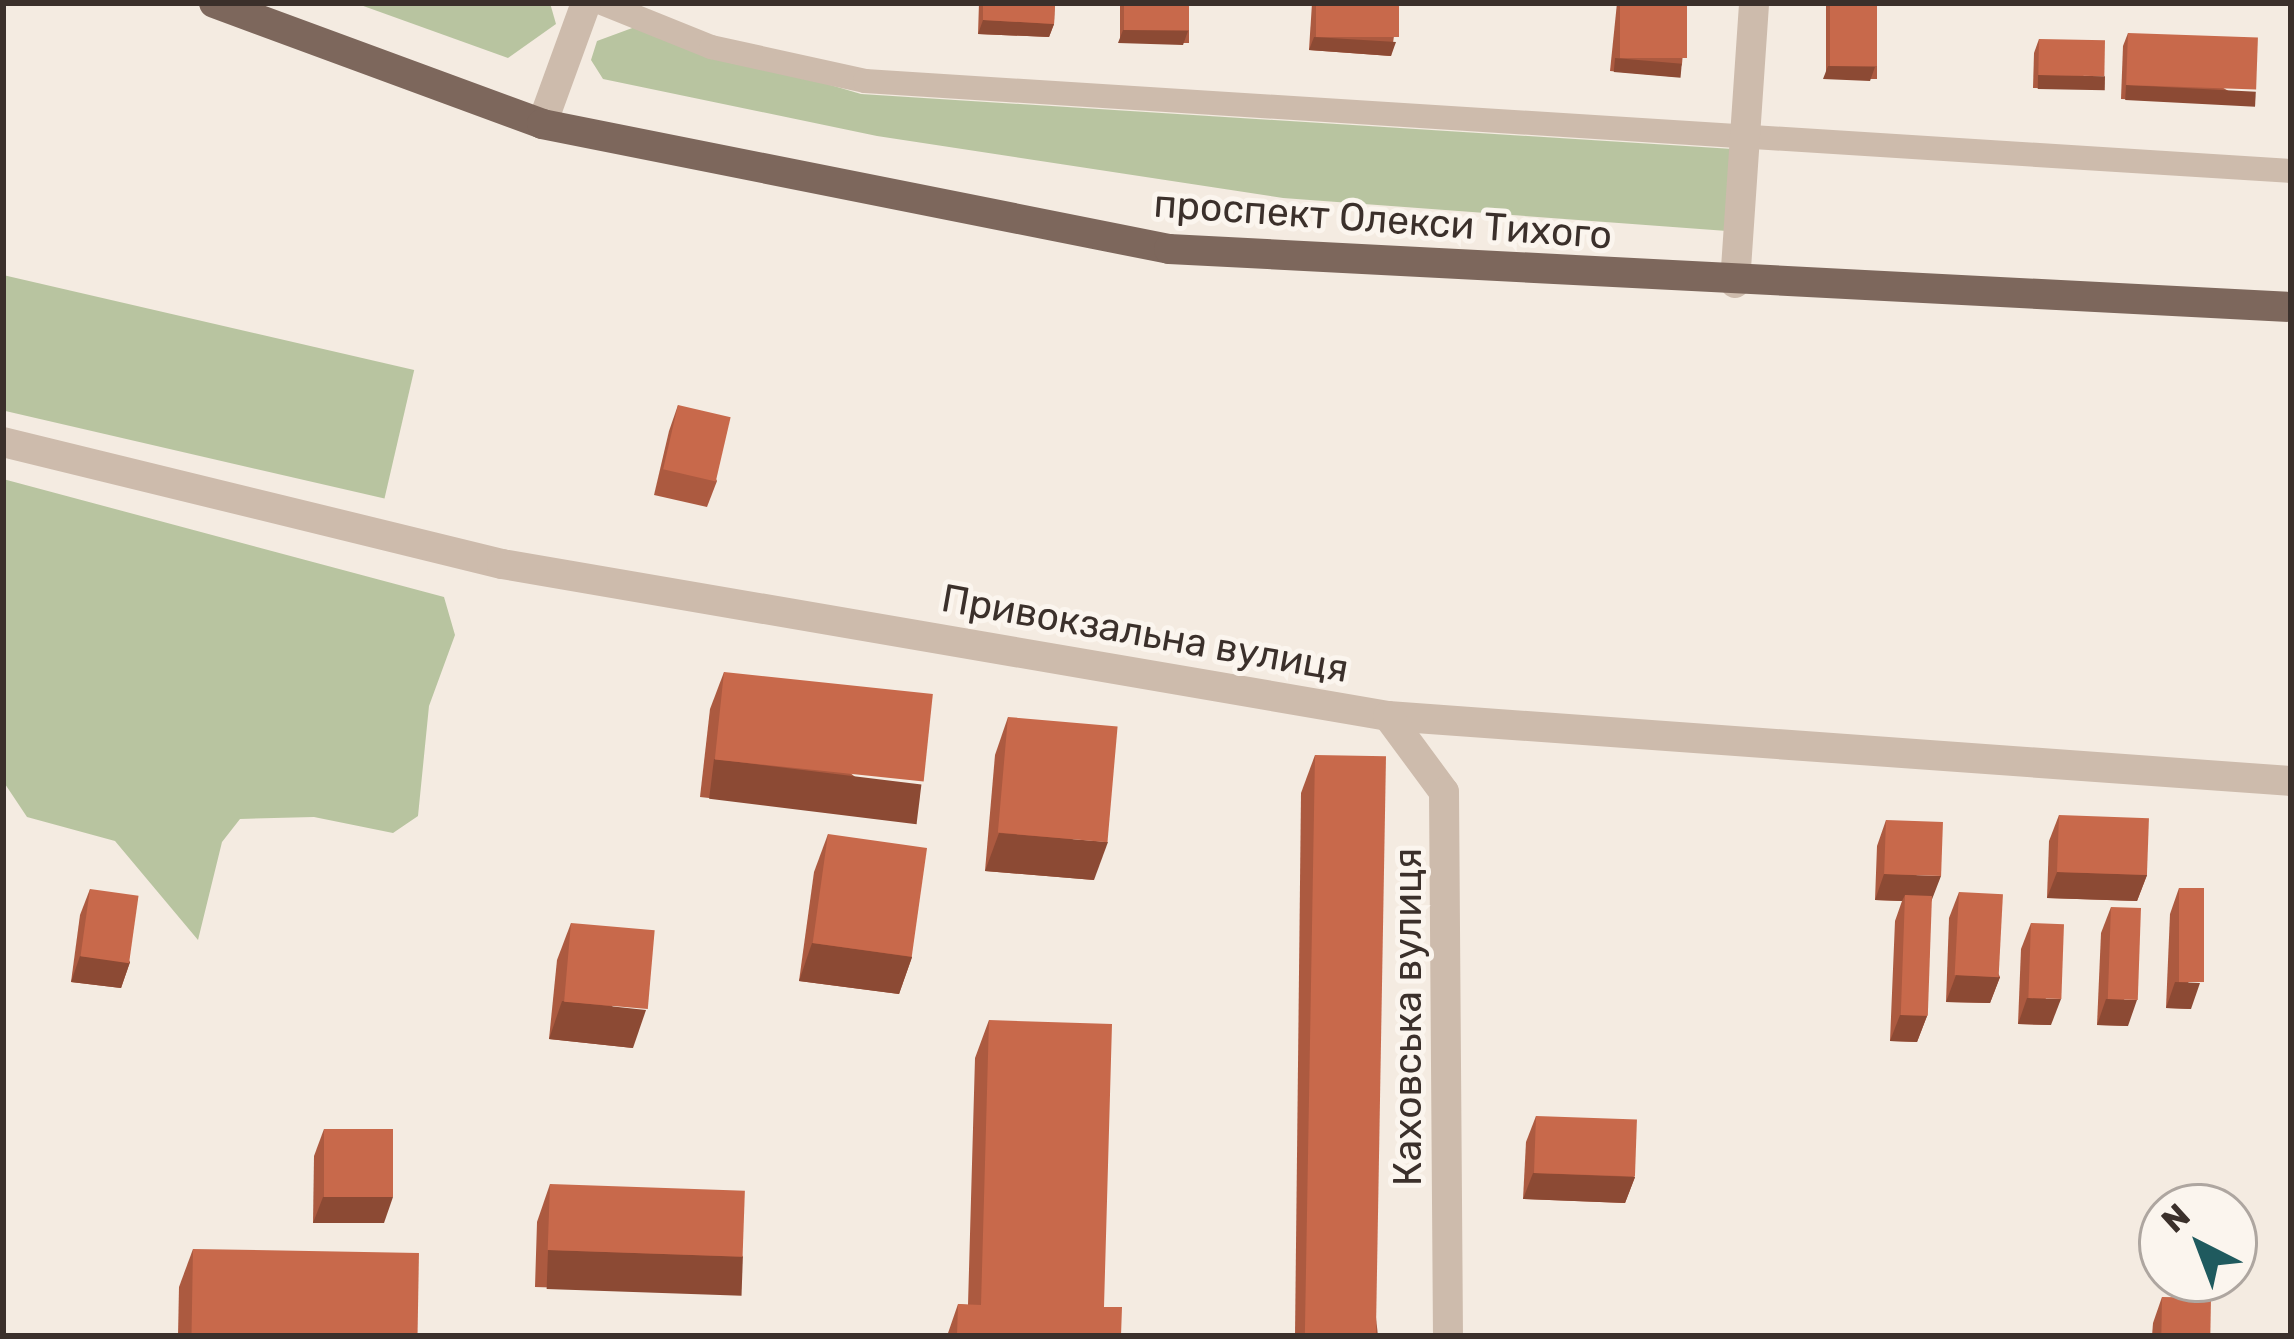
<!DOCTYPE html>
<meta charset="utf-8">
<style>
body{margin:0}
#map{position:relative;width:2294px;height:1339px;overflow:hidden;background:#f4ebe1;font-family:Rubik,sans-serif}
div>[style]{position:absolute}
.green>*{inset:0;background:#b8c4a0;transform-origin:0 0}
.service>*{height:24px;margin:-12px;padding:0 12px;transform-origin:12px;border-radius:12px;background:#cdbbac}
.minor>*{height:30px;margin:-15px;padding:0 15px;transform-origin:15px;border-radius:15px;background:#cdbbac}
.primary>*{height:30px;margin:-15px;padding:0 15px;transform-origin:15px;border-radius:15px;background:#7d675c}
.wall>*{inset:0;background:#ac5a40;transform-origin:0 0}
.shaded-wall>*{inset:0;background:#8c4a34;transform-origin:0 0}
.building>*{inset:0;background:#c8694b;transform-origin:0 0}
span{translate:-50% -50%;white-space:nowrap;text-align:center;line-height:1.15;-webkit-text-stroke:10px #fbf5ee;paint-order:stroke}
.street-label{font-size:39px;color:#3b302b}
.frame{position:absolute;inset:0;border:6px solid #3b302b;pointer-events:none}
.north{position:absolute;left:2138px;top:1183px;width:120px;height:120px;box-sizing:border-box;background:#fbf5ee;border:3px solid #aea6a0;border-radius:50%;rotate:318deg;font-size:33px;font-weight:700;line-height:48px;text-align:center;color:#3b302b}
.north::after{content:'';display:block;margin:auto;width:42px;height:54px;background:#1f5a5e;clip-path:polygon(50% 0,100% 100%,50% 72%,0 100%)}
</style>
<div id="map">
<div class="green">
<div style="clip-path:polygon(355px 3px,550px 3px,556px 24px,508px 58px)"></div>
<div style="clip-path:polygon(635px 27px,861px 94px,1733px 149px,1727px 231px,1283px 198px,877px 136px,603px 79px,591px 60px,597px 41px)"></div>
<div style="left:3px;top:275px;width:422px;height:132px;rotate:13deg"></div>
<div style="clip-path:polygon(3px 479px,444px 597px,455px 635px,429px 706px,418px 816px,393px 833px,314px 817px,240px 819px,222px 842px,198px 940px,115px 841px,27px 817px,3px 781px)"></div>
</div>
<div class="service">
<div style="left:602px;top:3px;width:118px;rotate:22deg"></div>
<div style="left:711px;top:47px;width:158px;rotate:12.4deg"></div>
<div style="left:865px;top:81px;width:1429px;rotate:3.61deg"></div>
</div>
<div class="minor">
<div style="left:542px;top:124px;width:129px;rotate:-70deg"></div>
<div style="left:1735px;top:283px;width:281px;rotate:-86.1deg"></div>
<div style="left:3px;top:442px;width:514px;rotate:13.74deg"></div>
<div style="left:502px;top:564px;width:899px;rotate:9.73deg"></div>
<div style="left:1388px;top:716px;width:905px;rotate:4.12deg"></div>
<div style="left:1388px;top:716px;width:94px;rotate:53.6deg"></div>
<div style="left:1444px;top:792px;width:544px;rotate:89.58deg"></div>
</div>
<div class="primary">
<div style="left:214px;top:3px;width:350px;rotate:20.2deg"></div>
<div style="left:542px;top:124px;width:639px;rotate:11.27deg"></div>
<div style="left:1169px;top:249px;width:1123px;rotate:2.96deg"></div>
</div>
<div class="wall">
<div style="clip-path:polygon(979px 3px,1055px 3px,1054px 24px,1049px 37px,978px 34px)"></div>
<div style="left:1120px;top:3px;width:69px;height:40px"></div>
<div style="clip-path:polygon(1312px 3px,1399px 3px,1391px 56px,1309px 50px)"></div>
<div style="clip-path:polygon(1617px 3px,1687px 3px,1682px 64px,1677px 77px,1610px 71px)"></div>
<div style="left:1826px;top:3px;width:51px;height:76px"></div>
<div style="clip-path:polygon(2128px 33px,2251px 104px,2121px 99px,2123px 46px)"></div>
<div style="clip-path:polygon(2039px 39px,2100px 89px,2033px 88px,2034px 53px)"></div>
<div style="clip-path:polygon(678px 405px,717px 481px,707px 507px,654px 495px,669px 431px)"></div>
<div style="clip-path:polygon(724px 672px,909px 820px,700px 797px,710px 709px)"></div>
<div style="clip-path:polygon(1008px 717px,1094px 880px,985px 871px,995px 755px)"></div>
<div style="clip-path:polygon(1315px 755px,1378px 1336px,1295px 1336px,1301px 793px)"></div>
<div style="clip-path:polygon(2059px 815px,2147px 875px,2137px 901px,2047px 898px,2049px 841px)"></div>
<div style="clip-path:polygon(1886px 820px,1931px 902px,1927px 1016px,1917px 1042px,1890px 1041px,1895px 921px,1902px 901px,1875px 900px,1877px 846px)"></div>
<div style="clip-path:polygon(828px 834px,912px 957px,899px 994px,799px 981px,814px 872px)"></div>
<div style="clip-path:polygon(2179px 888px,2191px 1009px,2166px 1008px,2170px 914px)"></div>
<div style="clip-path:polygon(90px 889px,130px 962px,121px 988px,71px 982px,80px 915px)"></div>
<div style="clip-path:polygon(1959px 892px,2000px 977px,1990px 1003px,1946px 1002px,1949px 918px)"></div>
<div style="clip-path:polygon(2111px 907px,2128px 1026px,2097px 1025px,2101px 933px)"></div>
<div style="clip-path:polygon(571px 923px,633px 1048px,549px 1039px,557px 960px)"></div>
<div style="clip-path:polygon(2031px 923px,2051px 1025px,2018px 1024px,2021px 949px)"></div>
<div style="clip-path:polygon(989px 1020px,1104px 1307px,1121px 1336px,947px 1336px,958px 1304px,968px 1305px,975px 1058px)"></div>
<div style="clip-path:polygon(1536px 1116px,1635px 1177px,1625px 1203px,1523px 1199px,1526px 1142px)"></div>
<div style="clip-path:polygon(324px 1129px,384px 1223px,313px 1223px,314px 1156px)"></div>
<div style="clip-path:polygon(550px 1184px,743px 1256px,729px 1293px,535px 1287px,537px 1222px)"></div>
<div style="clip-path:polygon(193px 1249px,417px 1336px,178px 1336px,179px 1287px)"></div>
<div style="clip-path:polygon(2162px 1297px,2210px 1336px,2152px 1336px,2153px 1323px)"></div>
</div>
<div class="shaded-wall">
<div style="clip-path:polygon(983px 20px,1054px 24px,1049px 37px,978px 34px)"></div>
<div style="clip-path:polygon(1123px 30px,1188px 31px,1183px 45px,1118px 43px)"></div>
<div style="clip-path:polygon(1314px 37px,1396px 42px,1391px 56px,1309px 50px)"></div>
<div style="left:1615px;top:58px;width:67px;height:14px;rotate:5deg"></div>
<div style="clip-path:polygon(1828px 66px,1875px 67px,1870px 81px,1823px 79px)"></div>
<div style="left:2038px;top:75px;width:67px;height:14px;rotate:1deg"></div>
<div style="left:2126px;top:85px;width:130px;height:15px;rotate:3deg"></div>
<div style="left:714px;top:759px;width:209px;height:40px;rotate:7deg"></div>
<div style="clip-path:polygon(999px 833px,1108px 842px,1094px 880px,985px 871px)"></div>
<div style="clip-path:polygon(2057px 872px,2147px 875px,2137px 901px,2047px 898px)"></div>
<div style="clip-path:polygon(1884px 874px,1941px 876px,1931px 902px,1905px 895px,1902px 901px,1875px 900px)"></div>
<div style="clip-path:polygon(812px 943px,912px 957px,899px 994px,799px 981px)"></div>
<div style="clip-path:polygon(80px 956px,130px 962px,121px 988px,71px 982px)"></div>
<div style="clip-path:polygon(1956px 975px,2000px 977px,1990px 1003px,1946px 1002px)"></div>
<div style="clip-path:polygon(2175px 982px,2200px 983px,2191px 1009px,2166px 1008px)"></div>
<div style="clip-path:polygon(2027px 998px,2061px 999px,2051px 1025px,2018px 1024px)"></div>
<div style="clip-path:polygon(2106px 999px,2137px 1000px,2128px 1026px,2097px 1025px)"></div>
<div style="clip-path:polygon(562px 1001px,646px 1010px,633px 1048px,549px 1039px)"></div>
<div style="clip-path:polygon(1900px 1015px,1927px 1016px,1917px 1042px,1890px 1041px)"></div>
<div style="clip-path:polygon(1533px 1173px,1635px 1177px,1625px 1203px,1523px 1199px)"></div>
<div style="clip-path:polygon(323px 1197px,393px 1197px,384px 1223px,313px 1223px)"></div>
<div style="left:548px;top:1250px;width:195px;height:39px;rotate:2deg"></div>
</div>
<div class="building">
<div style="clip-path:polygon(983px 3px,1055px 3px,1054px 24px,983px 20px)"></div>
<div style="left:1124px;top:3px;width:65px;height:27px"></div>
<div style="left:1316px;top:3px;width:83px;height:34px"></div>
<div style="left:1620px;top:3px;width:67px;height:55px"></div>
<div style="left:1830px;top:3px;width:47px;height:63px"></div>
<div style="left:2128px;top:33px;width:130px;height:52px;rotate:2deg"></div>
<div style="left:2039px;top:39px;width:66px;height:36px;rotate:1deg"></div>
<div style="left:678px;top:405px;width:54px;height:66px;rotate:13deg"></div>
<div style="left:724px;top:672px;width:210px;height:88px;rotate:6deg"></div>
<div style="left:1008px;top:717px;width:110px;height:116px;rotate:5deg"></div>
<div style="left:1315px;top:755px;width:71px;height:581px;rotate:1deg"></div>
<div style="left:2059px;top:815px;width:90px;height:57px;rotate:2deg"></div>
<div style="left:1886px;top:820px;width:57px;height:54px;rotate:2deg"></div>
<div style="left:828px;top:834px;width:100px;height:110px;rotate:8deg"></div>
<div style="left:2179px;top:888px;width:25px;height:94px"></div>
<div style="left:90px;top:889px;width:49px;height:68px;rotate:8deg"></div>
<div style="left:1959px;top:892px;width:44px;height:83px;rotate:3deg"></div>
<div style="left:1905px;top:895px;width:27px;height:120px;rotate:2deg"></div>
<div style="left:2111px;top:907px;width:30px;height:92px;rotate:2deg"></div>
<div style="left:571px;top:923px;width:84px;height:79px;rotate:5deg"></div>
<div style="left:2031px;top:923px;width:33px;height:75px;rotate:2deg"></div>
<div style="clip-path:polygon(989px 1020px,1112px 1024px,1104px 1307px,1122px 1307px,1121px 1336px,957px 1336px,958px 1304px,981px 1305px)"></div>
<div style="left:1536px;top:1116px;width:101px;height:57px;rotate:2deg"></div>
<div style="left:324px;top:1129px;width:69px;height:68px"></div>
<div style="left:550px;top:1184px;width:195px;height:66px;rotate:2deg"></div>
<div style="left:193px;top:1249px;width:226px;height:87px;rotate:1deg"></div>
<div style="left:2162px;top:1297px;width:49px;height:39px;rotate:1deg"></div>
<div style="clip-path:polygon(1797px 1334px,1838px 1336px,1797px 1336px)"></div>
</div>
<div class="street-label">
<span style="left:1383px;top:220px;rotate:4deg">проспект Олекси Тихого</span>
<span style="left:1145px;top:634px;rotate:10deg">Привокзальна вулиця</span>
<span style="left:1408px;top:1017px;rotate:-90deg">Каховська вулиця</span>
</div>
<div class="frame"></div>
<div class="north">N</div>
</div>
